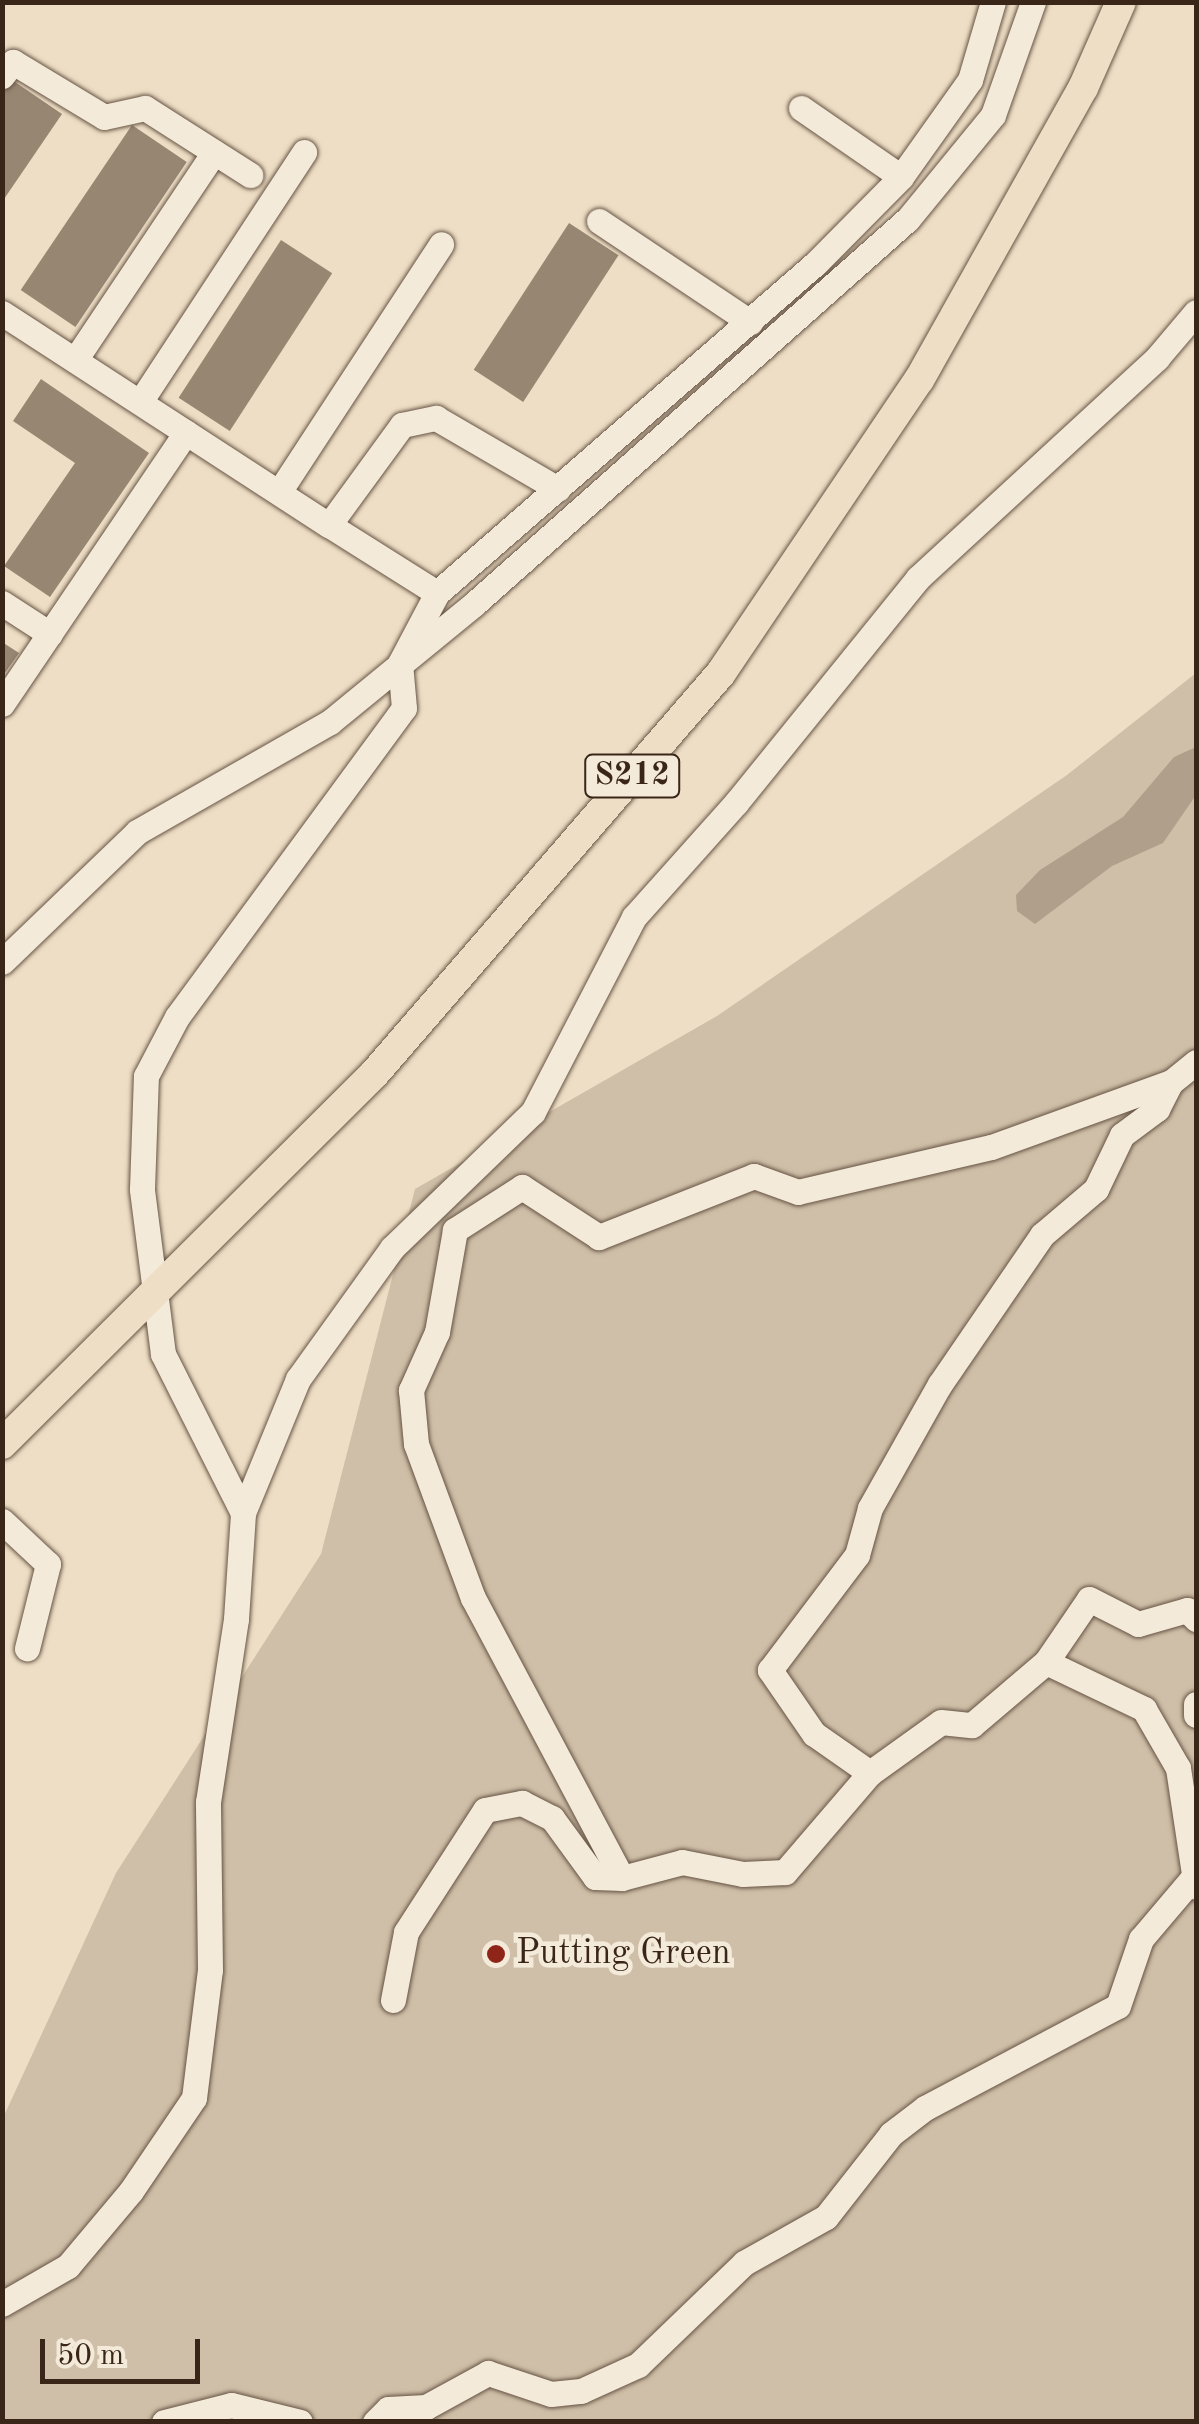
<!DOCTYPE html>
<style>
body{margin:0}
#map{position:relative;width:1199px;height:2424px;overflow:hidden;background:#eedec5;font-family:"Old Standard TT",serif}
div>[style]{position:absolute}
.green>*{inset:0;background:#cfbfa8}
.water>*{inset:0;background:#b09f8b}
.building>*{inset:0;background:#978672;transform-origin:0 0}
.roads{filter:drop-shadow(0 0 2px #665444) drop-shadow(0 0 2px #665444)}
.minor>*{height:25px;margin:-12.5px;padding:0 12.5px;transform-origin:12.5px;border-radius:12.5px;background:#f4ead9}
.major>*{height:30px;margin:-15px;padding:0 15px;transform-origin:15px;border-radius:15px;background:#eedec5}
.dots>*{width:28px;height:28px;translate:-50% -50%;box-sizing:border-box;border:5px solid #f4ead9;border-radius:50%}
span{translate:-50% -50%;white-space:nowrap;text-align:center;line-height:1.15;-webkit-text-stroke:9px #f4ead9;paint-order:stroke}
.shield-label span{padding:2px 8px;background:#f4ead9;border:2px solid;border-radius:8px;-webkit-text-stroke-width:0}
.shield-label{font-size:32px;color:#392619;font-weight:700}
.poi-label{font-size:35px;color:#392619}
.left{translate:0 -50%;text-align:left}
.frame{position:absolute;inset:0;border:5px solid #392619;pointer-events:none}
.scale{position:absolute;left:40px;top:2339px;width:160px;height:45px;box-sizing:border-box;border:5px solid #392619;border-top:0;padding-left:12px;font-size:30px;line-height:35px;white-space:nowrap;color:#392619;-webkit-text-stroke:8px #f4ead9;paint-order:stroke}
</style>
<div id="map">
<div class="green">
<div style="clip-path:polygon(1196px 673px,1196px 2421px,3px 2421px,2px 2120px,116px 1873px,321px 1554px,415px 1189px,717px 1016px,1067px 775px)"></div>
</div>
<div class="water">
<div style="clip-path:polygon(1196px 747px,1196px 795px,1163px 843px,1112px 866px,1035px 924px,1017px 911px,1016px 895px,1040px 870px,1123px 817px,1174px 757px)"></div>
</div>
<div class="building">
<div style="clip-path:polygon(12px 80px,62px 114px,2px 202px,2px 94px)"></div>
<div style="left:132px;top:125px;width:66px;height:199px;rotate:34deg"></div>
<div style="left:569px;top:223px;width:59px;height:175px;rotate:33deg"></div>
<div style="left:281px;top:240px;width:61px;height:188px;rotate:33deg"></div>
<div style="clip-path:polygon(41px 379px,149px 453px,50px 597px,4px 566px,75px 463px,13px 421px)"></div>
<div style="clip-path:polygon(2px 642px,19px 653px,2px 677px)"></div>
</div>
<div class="roads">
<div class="minor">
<div style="left:2px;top:76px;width:18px;rotate:-52deg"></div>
<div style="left:13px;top:62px;width:106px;rotate:31.1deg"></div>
<div style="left:104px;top:117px;width:42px;rotate:-12.4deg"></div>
<div style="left:145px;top:108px;width:125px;rotate:32.5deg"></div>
<div style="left:801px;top:108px;width:121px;rotate:34.6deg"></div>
<div style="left:599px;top:221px;width:182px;rotate:33.8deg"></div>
<div style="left:2px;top:313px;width:390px;rotate:33deg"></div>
<div style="left:329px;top:525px;width:124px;rotate:-53.9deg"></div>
<div style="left:402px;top:425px;width:35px;rotate:-12deg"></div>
<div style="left:436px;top:418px;width:141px;rotate:30.2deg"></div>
<div style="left:75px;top:360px;width:250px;rotate:-56.2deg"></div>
<div style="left:140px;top:402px;width:299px;rotate:-56.7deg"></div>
<div style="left:279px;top:492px;width:296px;rotate:-56.8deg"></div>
<div style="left:329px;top:525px;width:128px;rotate:32.2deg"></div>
<div style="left:2px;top:603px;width:57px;rotate:32.9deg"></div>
<div style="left:2px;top:704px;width:328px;rotate:-55.9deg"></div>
<div style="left:2px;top:962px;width:187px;rotate:-43.9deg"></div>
<div style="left:137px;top:832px;width:222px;rotate:-29.7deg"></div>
<div style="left:330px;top:722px;width:186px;rotate:-39.3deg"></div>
<div style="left:474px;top:604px;width:580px;rotate:-41.58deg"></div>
<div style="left:908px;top:219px;width:134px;rotate:-50.7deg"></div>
<div style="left:993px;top:115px;width:120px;rotate:-70.5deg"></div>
<div style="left:1196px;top:1062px;width:32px;rotate:141deg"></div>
<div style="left:1171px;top:1082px;width:191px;rotate:160.1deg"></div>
<div style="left:991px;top:1147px;width:198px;rotate:166.9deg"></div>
<div style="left:798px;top:1192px;width:47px;rotate:-160deg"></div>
<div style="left:754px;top:1176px;width:167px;rotate:158.5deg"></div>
<div style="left:599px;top:1237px;width:92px;rotate:-147deg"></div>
<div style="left:522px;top:1187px;width:80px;rotate:147.3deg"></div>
<div style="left:455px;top:1230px;width:104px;rotate:100deg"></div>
<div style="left:437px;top:1332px;width:64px;rotate:114.1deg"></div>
<div style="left:411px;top:1390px;width:54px;rotate:84.7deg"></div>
<div style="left:416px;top:1444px;width:164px;rotate:69.7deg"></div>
<div style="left:473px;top:1598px;width:317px;rotate:62deg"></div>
<div style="left:622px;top:1878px;width:62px;rotate:-14.9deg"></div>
<div style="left:682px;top:1862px;width:62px;rotate:11.1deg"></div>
<div style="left:743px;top:1874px;width:42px;rotate:-2.7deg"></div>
<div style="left:785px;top:1872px;width:130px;rotate:-49.4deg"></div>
<div style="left:870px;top:1773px;width:87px;rotate:-35.7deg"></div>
<div style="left:941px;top:1722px;width:31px;rotate:6deg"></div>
<div style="left:972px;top:1725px;width:97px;rotate:-40.4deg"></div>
<div style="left:1046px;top:1662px;width:109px;rotate:25.6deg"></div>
<div style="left:1144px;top:1709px;width:68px;rotate:60deg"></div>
<div style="left:1178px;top:1768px;width:120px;rotate:81.4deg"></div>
<div style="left:243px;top:1513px;width:145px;rotate:-67.7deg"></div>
<div style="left:298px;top:1379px;width:161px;rotate:-54.3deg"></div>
<div style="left:392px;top:1248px;width:196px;rotate:-44deg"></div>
<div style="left:533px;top:1112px;width:220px;rotate:-62.6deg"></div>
<div style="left:634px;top:917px;width:153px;rotate:-48.2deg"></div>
<div style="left:736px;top:803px;width:289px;rotate:-51deg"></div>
<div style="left:918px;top:578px;width:325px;rotate:-42.6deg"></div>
<div style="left:1157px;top:358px;width:60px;rotate:-49.7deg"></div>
<div style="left:2px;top:1521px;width:63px;rotate:43.1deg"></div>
<div style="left:48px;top:1564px;width:87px;rotate:104deg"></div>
<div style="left:1046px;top:1662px;width:76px;rotate:-55.7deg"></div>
<div style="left:1089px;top:1599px;width:55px;rotate:27deg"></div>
<div style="left:1138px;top:1624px;width:51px;rotate:-15.9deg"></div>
<div style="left:1187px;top:1610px;width:13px;rotate:45deg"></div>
<div style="left:1196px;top:1704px;width:11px;rotate:90deg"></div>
<div style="left:870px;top:1773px;width:68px;rotate:-145.1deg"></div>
<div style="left:814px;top:1734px;width:78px;rotate:-124.5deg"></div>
<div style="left:770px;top:1670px;width:144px;rotate:-52.9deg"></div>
<div style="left:857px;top:1555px;width:49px;rotate:-74.5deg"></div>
<div style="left:870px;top:1508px;width:142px;rotate:-60.6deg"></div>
<div style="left:940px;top:1384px;width:181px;rotate:-55.6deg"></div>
<div style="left:1042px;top:1235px;width:71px;rotate:-40.4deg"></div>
<div style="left:1096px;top:1189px;width:60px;rotate:-64.3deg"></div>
<div style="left:1122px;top:1135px;width:44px;rotate:-36.6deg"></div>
<div style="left:1157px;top:1109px;width:30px;rotate:-63deg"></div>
<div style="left:393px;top:2000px;width:69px;rotate:-79.2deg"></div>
<div style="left:406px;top:1932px;width:145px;rotate:-57.1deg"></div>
<div style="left:485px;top:1810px;width:38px;rotate:-11deg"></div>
<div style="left:522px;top:1803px;width:34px;rotate:27deg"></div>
<div style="left:552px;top:1818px;width:73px;rotate:53.9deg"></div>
<div style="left:595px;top:1877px;width:27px;rotate:2deg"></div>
<div style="left:2px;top:2304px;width:76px;rotate:-29.9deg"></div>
<div style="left:68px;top:2266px;width:98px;rotate:-50deg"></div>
<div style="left:131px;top:2191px;width:112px;rotate:-55.9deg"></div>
<div style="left:194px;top:2098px;width:129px;rotate:-82.9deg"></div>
<div style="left:210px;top:1970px;width:168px;rotate:-90.7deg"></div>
<div style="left:208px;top:1802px;width:185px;rotate:-81.3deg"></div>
<div style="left:236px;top:1619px;width:106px;rotate:-86.2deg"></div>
<div style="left:243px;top:1513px;width:178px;rotate:-116.7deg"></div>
<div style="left:163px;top:1354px;width:166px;rotate:-97.3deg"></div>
<div style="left:142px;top:1189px;width:113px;rotate:-88deg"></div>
<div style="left:146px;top:1076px;width:67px;rotate:-62.3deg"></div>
<div style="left:177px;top:1017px;width:383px;rotate:-53.7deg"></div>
<div style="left:404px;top:708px;width:45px;rotate:-95.1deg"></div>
<div style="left:400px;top:663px;width:79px;rotate:-62.1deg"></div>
<div style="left:437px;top:593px;width:503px;rotate:-41.05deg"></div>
<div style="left:816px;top:263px;width:121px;rotate:-45.3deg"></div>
<div style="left:901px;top:177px;width:119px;rotate:-54.6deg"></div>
<div style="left:970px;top:80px;width:81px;rotate:-73.6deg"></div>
<div style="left:164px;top:2422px;width:69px;rotate:-14.2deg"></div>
<div style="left:231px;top:2405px;width:71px;rotate:13.8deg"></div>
<div style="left:375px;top:2422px;width:18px;rotate:-45deg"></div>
<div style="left:388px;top:2409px;width:38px;rotate:-3deg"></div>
<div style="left:426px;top:2407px;width:71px;rotate:-28.7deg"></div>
<div style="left:488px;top:2373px;width:66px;rotate:18.4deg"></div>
<div style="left:551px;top:2394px;width:30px;rotate:-6deg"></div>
<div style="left:581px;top:2391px;width:63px;rotate:-24.5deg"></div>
<div style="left:638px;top:2365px;width:147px;rotate:-43.9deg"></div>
<div style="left:744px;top:2263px;width:94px;rotate:-29.3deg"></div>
<div style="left:826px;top:2217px;width:105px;rotate:-51.9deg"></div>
<div style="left:891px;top:2134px;width:43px;rotate:-37.4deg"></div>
<div style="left:925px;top:2108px;width:218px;rotate:-27.9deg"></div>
<div style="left:1118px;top:2006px;width:71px;rotate:-71.1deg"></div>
<div style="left:1141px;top:1939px;width:77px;rotate:-49.7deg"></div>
</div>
<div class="major">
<div style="left:2px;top:1444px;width:526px;rotate:-44.85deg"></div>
<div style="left:375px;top:1073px;width:529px;rotate:-49.14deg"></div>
<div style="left:721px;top:673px;width:354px;rotate:-56deg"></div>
<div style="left:919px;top:380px;width:335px;rotate:-60.7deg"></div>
<div style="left:1083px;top:88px;width:94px;rotate:-66.2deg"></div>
</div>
</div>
<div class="dots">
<div style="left:496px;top:1954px;background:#8f2418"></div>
</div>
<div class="shield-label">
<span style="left:632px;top:776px">S212</span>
</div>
<div class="poi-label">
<span class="left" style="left:516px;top:1954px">Putting Green</span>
</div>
<div class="frame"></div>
<div class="scale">50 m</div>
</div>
